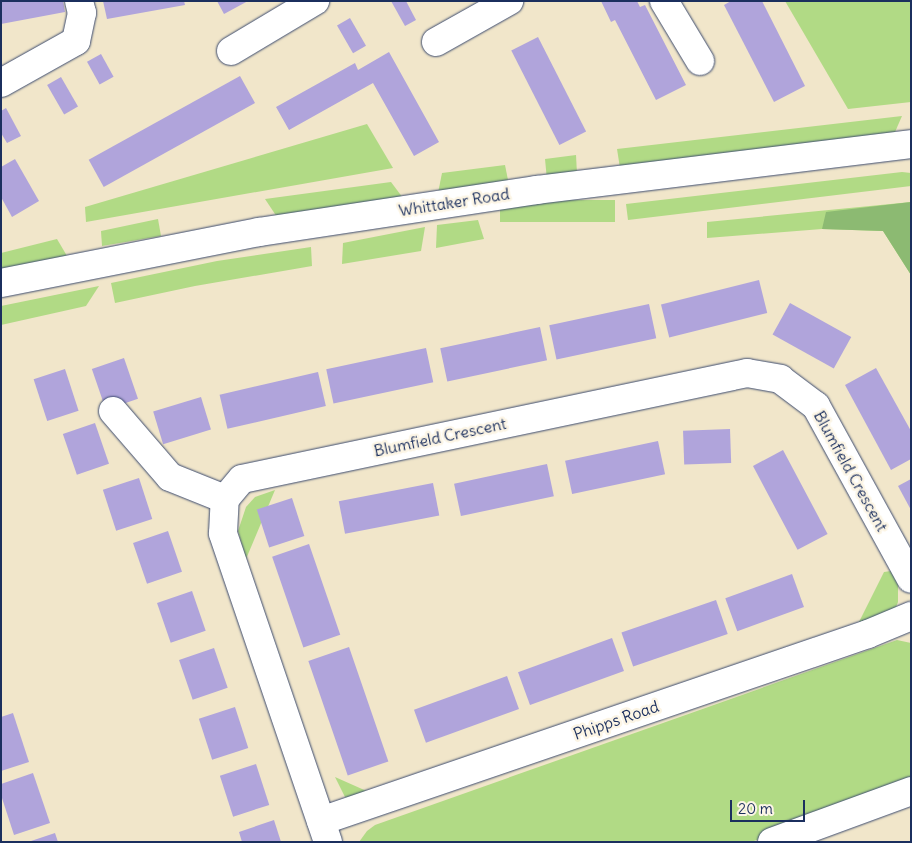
<!DOCTYPE html>
<style>
body{margin:0}
#map{position:relative;width:912px;height:843px;overflow:hidden;background:#f1e6ca;font-family:Delius,sans-serif}
div>[style]{position:absolute}
.green>*{inset:0;background:#b1da85;transform-origin:0 0}
.forest>*{inset:0;background:#8cba72}
.building>*{inset:0;background:#b0a4db;transform-origin:0 0}
.roads{filter:drop-shadow(0 0 1px #3b4a6e) drop-shadow(0 0 1px #3b4a6e)}
.minor>*{height:28px;margin:-14px;padding:0 14px;transform-origin:14px;border-radius:14px;background:#fff}
span{translate:-50% -50%;white-space:nowrap;text-align:center;line-height:1.15;-webkit-text-stroke:5px #fcf5e5;paint-order:stroke}
.street-label{font-size:16px;color:#1b2f5e}
.frame{position:absolute;inset:0;border:2px solid #1b2f5e;pointer-events:none}
.scale{position:absolute;left:730px;top:800px;width:75px;height:22px;box-sizing:border-box;border:2px solid #1b2f5e;border-top:0;padding-left:6px;font-size:15px;line-height:18px;white-space:nowrap;color:#1b2f5e;-webkit-text-stroke:4px #fcf5e5;paint-order:stroke}
</style>
<div id="map">
<div class="green">
<div style="clip-path:polygon(785px 1px,911px 1px,911px 102px,848px 109px)"></div>
<div style="clip-path:polygon(902px 116px,892px 139px,620px 168px,617px 149px)"></div>
<div style="clip-path:polygon(367px 124px,393px 168px,86px 222px,85px 207px)"></div>
<div style="clip-path:polygon(576px 155px,577px 174px,547px 180px,545px 159px)"></div>
<div style="clip-path:polygon(505px 165px,509px 185px,438px 193px,442px 173px)"></div>
<div style="clip-path:polygon(902px 172px,911px 173px,911px 186px,628px 220px,626px 204px)"></div>
<div style="clip-path:polygon(391px 182px,403px 198px,279px 220px,265px 199px)"></div>
<div style="left:615px;top:200px;width:22px;height:115px;rotate:90deg"></div>
<div style="clip-path:polygon(911px 202px,911px 275px,883px 231px,822px 229px,707px 238px,707px 222px)"></div>
<div style="clip-path:polygon(158px 219px,161px 236px,102px 246px,101px 231px)"></div>
<div style="clip-path:polygon(478px 220px,484px 239px,436px 248px,437px 225px)"></div>
<div style="clip-path:polygon(425px 227px,421px 251px,342px 264px,343px 243px)"></div>
<div style="clip-path:polygon(57px 239px,70px 261px,1px 274px,1px 253px)"></div>
<div style="clip-path:polygon(311px 247px,312px 266px,195px 286px,115px 303px,111px 283px,217px 261px)"></div>
<div style="clip-path:polygon(99px 286px,86px 306px,1px 325px,1px 306px)"></div>
<div style="clip-path:polygon(275px 490px,246px 559px,238px 531px,246px 507px,255px 497px)"></div>
<div style="clip-path:polygon(891px 571px,898px 585px,898px 602px,894px 612px,856px 628px,884px 572px)"></div>
<div style="clip-path:polygon(897px 640px,911px 643px,911px 786px,751px 842px,359px 842px,367px 831px,375px 825px)"></div>
<div style="clip-path:polygon(335px 777px,380px 797px,358px 802px,345px 797px)"></div>
</div>
<div class="forest">
<div style="clip-path:polygon(911px 202px,911px 275px,883px 231px,822px 229px,826px 212px)"></div>
</div>
<div class="building">
<div style="clip-path:polygon(1px 1px,63px 1px,65px 12px,1px 24px)"></div>
<div style="clip-path:polygon(103px 1px,184px 1px,185px 5px,107px 19px)"></div>
<div style="clip-path:polygon(217px 1px,248px 1px,224px 14px)"></div>
<div style="clip-path:polygon(391px 1px,406px 1px,416px 20px,405px 26px)"></div>
<div style="clip-path:polygon(601px 1px,637px 1px,640px 7px,645px 5px,686px 85px,656px 100px,615px 20px,611px 22px)"></div>
<div style="clip-path:polygon(731px 1px,762px 1px,805px 86px,774px 102px,724px 5px)"></div>
<div style="left:350px;top:18px;width:32px;height:15px;rotate:60deg"></div>
<div style="left:538px;top:37px;width:106px;height:30px;rotate:63deg"></div>
<div style="clip-path:polygon(389px 52px,439px 142px,414px 156px,373px 83px,289px 130px,276px 107px,355px 63px,358px 70px)"></div>
<div style="left:101px;top:54px;width:26px;height:16px;rotate:61deg"></div>
<div style="left:240px;top:76px;width:31px;height:173px;rotate:61deg"></div>
<div style="left:61px;top:77px;width:34px;height:16px;rotate:60deg"></div>
<div style="clip-path:polygon(6px 108px,21px 136px,7px 143px,1px 133px,1px 111px)"></div>
<div style="clip-path:polygon(15px 159px,39px 201px,12px 217px,1px 197px,1px 167px)"></div>
<div style="left:759px;top:280px;width:34px;height:101px;rotate:76deg"></div>
<div style="left:790px;top:303px;width:70px;height:36px;rotate:29deg"></div>
<div style="left:649px;top:304px;width:35px;height:102px;rotate:78deg"></div>
<div style="left:540px;top:327px;width:34px;height:102px;rotate:78deg"></div>
<div style="left:426px;top:348px;width:35px;height:102px;rotate:78deg"></div>
<div style="left:124px;top:358px;width:43px;height:34px;rotate:71deg"></div>
<div style="clip-path:polygon(876px 368px,911px 431px,911px 459px,891px 470px,845px 385px)"></div>
<div style="left:65px;top:369px;width:44px;height:33px;rotate:72deg"></div>
<div style="left:318px;top:372px;width:35px;height:101px;rotate:77deg"></div>
<div style="left:201px;top:397px;width:34px;height:50px;rotate:73deg"></div>
<div style="left:95px;top:423px;width:43px;height:34px;rotate:71deg"></div>
<div style="left:730px;top:429px;width:34px;height:47px;rotate:88deg"></div>
<div style="left:658px;top:441px;width:34px;height:95px;rotate:78deg"></div>
<div style="left:783px;top:450px;width:95px;height:34px;rotate:62deg"></div>
<div style="left:547px;top:464px;width:33px;height:95px;rotate:78deg"></div>
<div style="left:139px;top:478px;width:43px;height:38px;rotate:72deg"></div>
<div style="clip-path:polygon(911px 479px,911px 510px,898px 486px)"></div>
<div style="left:433px;top:483px;width:33px;height:96px;rotate:79deg"></div>
<div style="left:292px;top:498px;width:40px;height:37px;rotate:72deg"></div>
<div style="left:168px;top:531px;width:43px;height:37px;rotate:71deg"></div>
<div style="left:309px;top:544px;width:96px;height:39px;rotate:71deg"></div>
<div style="left:792px;top:574px;width:35px;height:71px;rotate:70deg"></div>
<div style="left:192px;top:591px;width:42px;height:37px;rotate:71deg"></div>
<div style="left:716px;top:600px;width:36px;height:100px;rotate:71deg"></div>
<div style="left:612px;top:638px;width:35px;height:100px;rotate:70deg"></div>
<div style="left:349px;top:647px;width:121px;height:43px;rotate:71deg"></div>
<div style="left:214px;top:648px;width:42px;height:37px;rotate:71deg"></div>
<div style="left:507px;top:676px;width:35px;height:99px;rotate:70deg"></div>
<div style="left:235px;top:707px;width:43px;height:38px;rotate:72deg"></div>
<div style="clip-path:polygon(13px 713px,29px 762px,1px 771px,1px 717px)"></div>
<div style="left:256px;top:764px;width:43px;height:38px;rotate:72deg"></div>
<div style="clip-path:polygon(33px 773px,50px 823px,14px 835px,1px 795px,1px 784px)"></div>
<div style="clip-path:polygon(274px 820px,281px 842px,242px 842px,239px 832px)"></div>
<div style="clip-path:polygon(55px 833px,58px 842px,31px 842px,31px 841px)"></div>
</div>
<div class="roads">
<div class="minor">
<div style="left:664px;top:1px;width:70px;rotate:59deg"></div>
<div style="left:436px;top:42px;width:84px;rotate:-29.3deg"></div>
<div style="left:231px;top:51px;width:98px;rotate:-30.8deg"></div>
<div style="left:1px;top:83px;width:86px;rotate:-29.2deg"></div>
<div style="left:76px;top:41px;width:29px;rotate:-78deg"></div>
<div style="left:82px;top:13px;width:12px;rotate:-104deg"></div>
<div style="left:1px;top:283px;width:263px;rotate:-11.2deg"></div>
<div style="left:259px;top:232px;width:281px;rotate:-8.6deg"></div>
<div style="left:537px;top:190px;width:377px;rotate:-7deg"></div>
<div style="left:113px;top:411px;width:87px;rotate:49.2deg"></div>
<div style="left:170px;top:477px;width:59px;rotate:21.8deg"></div>
<div style="left:321px;top:821px;width:578px;rotate:-18.87deg"></div>
<div style="left:868px;top:634px;width:47px;rotate:-22.7deg"></div>
<div style="left:328px;top:842px;width:326px;rotate:-108.8deg"></div>
<div style="left:223px;top:533px;width:34px;rotate:-87deg"></div>
<div style="left:225px;top:499px;width:26px;rotate:-50deg"></div>
<div style="left:242px;top:479px;width:516px;rotate:-11.85deg"></div>
<div style="left:747px;top:373px;width:34px;rotate:10deg"></div>
<div style="left:780px;top:379px;width:45px;rotate:36.9deg"></div>
<div style="left:816px;top:406px;width:197px;rotate:61.2deg"></div>
<div style="left:772px;top:842px;width:148px;rotate:-20.1deg"></div>
</div>
</div>
<div class="street-label">
<span style="left:454px;top:202px;rotate:-9deg">Whittaker Road</span>
<span style="left:440px;top:437px;rotate:-12deg">Blumfield Crescent</span>
<span style="left:851px;top:471px;rotate:61deg">Blumfield Crescent</span>
<span style="left:616px;top:720px;rotate:-19deg">Phipps Road</span>
</div>
<div class="frame"></div>
<div class="scale">20 m</div>
</div>
